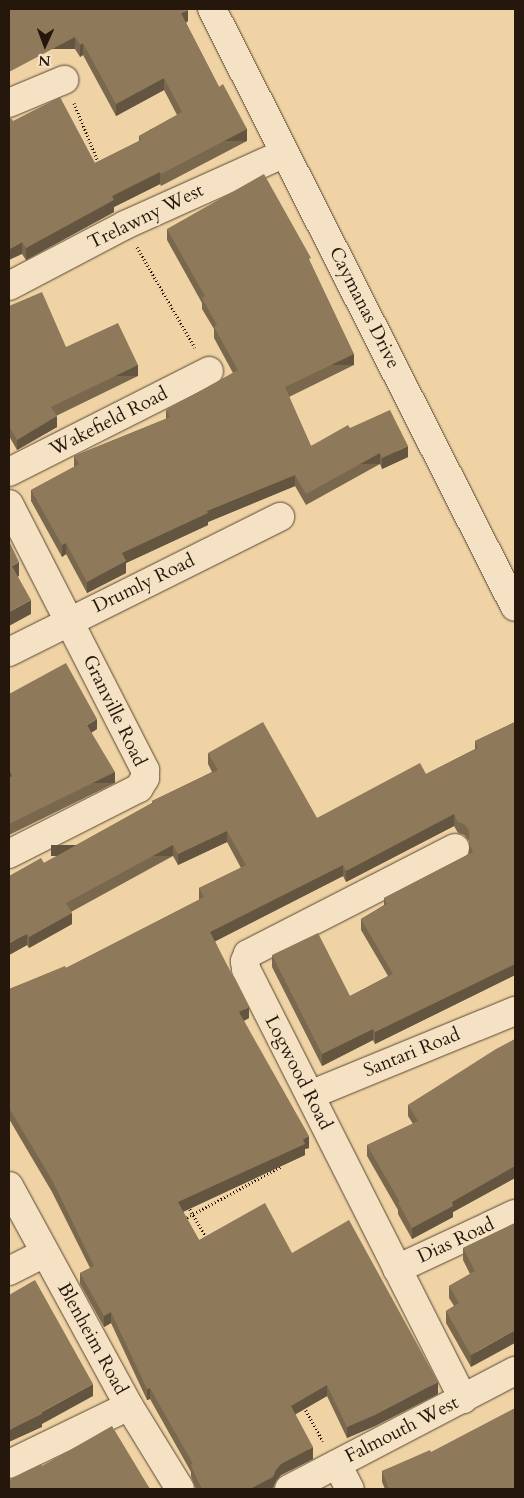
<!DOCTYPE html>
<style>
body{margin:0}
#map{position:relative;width:524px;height:1498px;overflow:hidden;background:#efd3a5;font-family:Cardo,serif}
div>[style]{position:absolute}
.path>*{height:3px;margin-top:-1.5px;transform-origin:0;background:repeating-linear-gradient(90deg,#25170b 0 1px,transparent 0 3.5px)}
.roads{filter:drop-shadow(0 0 1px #584632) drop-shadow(0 0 1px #584632)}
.street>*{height:28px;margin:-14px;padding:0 14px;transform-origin:14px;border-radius:14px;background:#f5e2c4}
.wall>*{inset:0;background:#7a684e}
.shaded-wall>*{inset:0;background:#635540;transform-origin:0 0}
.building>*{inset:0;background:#8e795b}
span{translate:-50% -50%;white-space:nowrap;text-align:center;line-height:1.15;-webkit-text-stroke:4.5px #f5e2c4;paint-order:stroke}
.street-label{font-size:19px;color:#25170b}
.frame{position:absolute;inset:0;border:10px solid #25170b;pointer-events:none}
.north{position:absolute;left:20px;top:20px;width:50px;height:50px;-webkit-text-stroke:4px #f5e2c4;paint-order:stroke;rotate:182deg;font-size:14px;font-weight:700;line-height:20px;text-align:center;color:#25170b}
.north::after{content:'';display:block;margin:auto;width:18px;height:22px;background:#25170b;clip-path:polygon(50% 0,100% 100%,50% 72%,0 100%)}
</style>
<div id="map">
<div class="path">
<div style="left:74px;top:103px;width:66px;rotate:67.7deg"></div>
<div style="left:137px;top:247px;width:116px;rotate:60.1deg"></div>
<div style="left:188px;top:1206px;width:38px;rotate:60deg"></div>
<div style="left:184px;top:1219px;width:111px;rotate:-28.4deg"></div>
<div style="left:304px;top:1407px;width:39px;rotate:61deg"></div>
</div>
<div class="roads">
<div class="street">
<div style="left:212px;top:9px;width:670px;rotate:63.13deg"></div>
<div style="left:9px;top:103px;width:60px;rotate:-22.7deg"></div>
<div style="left:9px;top:286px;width:131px;rotate:-27.7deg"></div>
<div style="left:125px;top:225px;width:175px;rotate:-24.2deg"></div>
<div style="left:9px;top:472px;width:224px;rotate:-26.8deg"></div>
<div style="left:9px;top:504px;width:299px;rotate:62.9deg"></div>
<div style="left:145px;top:770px;width:8px;rotate:90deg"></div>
<div style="left:145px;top:778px;width:12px;rotate:121deg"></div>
<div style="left:139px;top:788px;width:146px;rotate:153.1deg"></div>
<div style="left:9px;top:652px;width:303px;rotate:-26.5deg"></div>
<div style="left:455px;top:848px;width:233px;rotate:152.9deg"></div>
<div style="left:248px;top:954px;width:8px;rotate:113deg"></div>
<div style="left:245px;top:961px;width:8px;rotate:83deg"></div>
<div style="left:246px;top:969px;width:482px;rotate:63.2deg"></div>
<div style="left:310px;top:1095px;width:222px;rotate:-22.3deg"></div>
<div style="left:9px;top:1186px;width:251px;rotate:61.4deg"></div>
<div style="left:129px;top:1406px;width:97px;rotate:58.4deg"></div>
<div style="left:397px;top:1269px;width:130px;rotate:-25deg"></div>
<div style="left:9px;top:1271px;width:40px;rotate:-26.6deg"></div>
<div style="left:9px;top:1464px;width:133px;rotate:-25.8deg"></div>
<div style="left:337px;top:1464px;width:28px;rotate:63deg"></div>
<div style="left:289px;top:1489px;width:255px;rotate:-27.6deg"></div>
</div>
</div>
<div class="wall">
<div style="clip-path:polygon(9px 9px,188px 21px,186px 23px,247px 141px,161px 186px,160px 184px,114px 207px,114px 212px,26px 260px,22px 254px,13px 121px,95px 163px,139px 141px,139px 136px,177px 115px,164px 90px,116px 116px,83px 55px,80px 57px,75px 49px)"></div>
<div style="clip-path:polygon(167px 229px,311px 264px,354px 365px,289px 397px,311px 446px,350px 428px,408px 457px,382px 469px,380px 464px,306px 505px,295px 486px,208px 522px,208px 525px,126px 563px,126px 573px,87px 593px,66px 554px,62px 557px,31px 501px,31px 490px,74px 467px,74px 456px,166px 419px,166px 410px,233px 373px,214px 338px,214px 329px,202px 309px,202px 303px,167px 240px)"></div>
<div style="clip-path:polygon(9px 306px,66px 347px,138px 376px,56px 416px,57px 427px,17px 450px,9px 436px)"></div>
<div style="clip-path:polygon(9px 694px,97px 729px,91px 733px,115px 783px,9px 835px)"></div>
<div style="clip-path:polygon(515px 722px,515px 975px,375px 1044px,373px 1040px,322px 1066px,272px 967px,272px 955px,350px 996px,388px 976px,361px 930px,361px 919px,384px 905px,384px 898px,469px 854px,469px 841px,464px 835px,458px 833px,454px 826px,346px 882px,343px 876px,215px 941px,249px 1018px,244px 1021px,309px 1148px,305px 1149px,305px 1155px,183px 1212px,199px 1240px,292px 1253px,438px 1394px,375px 1426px,347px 1438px,327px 1396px,295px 1414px,313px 1459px,281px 1475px,276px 1481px,273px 1488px,271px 1489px,196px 1489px,191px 1477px,191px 1472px,150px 1399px,147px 1400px,111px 1323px,104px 1327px,80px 1284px,80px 1273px,90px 1268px,52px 1192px,9px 1119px,9px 989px,66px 968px,199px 900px,199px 888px,241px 868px,227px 842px,178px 865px,173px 856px,71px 912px,72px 924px,29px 948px,27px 945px,9px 955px,44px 863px,152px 803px,152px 801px,212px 772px,208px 764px,208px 753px,317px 818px,426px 774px,475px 749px,475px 741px)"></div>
<div style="clip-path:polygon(515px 1039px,515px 1178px,453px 1212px,453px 1217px,412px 1239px,398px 1214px,398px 1210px,367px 1156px,367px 1145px,413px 1124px,408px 1116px,408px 1105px)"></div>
<div style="clip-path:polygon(515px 1223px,471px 1367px,446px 1323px,446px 1311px,454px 1306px,449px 1298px,449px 1286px,470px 1274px,463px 1260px,463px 1248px)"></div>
<div style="clip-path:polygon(431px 1452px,515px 1489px,385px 1489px,382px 1482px,382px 1471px)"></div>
</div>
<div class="shaded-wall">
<div style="clip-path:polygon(188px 10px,188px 21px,181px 25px,181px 13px)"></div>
<div style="left:75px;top:37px;width:12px;height:75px;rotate:90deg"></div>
<div style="clip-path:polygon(83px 43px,83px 55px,80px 57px,80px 45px)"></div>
<div style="clip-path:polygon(164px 78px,164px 90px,116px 116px,116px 104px)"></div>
<div style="left:247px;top:129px;width:12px;height:97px;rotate:90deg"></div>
<div style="clip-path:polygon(160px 172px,160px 184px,114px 207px,114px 212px,26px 260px,26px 248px,112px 196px)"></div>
<div style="clip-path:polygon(22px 242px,22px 254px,9px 260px,9px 249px)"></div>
<div style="left:354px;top:354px;width:11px;height:76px;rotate:90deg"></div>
<div style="left:138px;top:365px;width:11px;height:97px;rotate:90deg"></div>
<div style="clip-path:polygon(57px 416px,57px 427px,17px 450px,17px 440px)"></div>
<div style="clip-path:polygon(408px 446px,408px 457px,382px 469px,382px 458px)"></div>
<div style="left:380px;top:453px;width:11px;height:85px;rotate:90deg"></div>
<div style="clip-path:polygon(295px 475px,295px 486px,208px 522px,208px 525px,126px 563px,126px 573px,87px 593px,87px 582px,122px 553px,207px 511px)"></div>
<div style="clip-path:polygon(66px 543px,66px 554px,62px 557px,62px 545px)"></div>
<div style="clip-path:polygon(19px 562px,19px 576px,12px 580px,12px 566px)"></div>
<div style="clip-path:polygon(31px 600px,31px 614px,9px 626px,9px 612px)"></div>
<div style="clip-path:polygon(97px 719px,97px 729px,87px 735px,87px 725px)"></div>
<div style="left:115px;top:772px;width:11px;height:118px;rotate:90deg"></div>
<div style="clip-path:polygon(454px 814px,454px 826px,346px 882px,346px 871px)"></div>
<div style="clip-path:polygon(227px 831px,227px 842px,178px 865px,178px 854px)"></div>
<div style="left:173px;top:845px;width:11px;height:122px;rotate:90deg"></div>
<div style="clip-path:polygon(343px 865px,343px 876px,210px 944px,210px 932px)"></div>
<div style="clip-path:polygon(72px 913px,72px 924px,29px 948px,29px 937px)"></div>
<div style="clip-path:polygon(27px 934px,27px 945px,9px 955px,9px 943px)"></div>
<div style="clip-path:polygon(515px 964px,515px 975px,375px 1044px,375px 1032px)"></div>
<div style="clip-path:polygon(249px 1007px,249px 1018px,239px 1023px,239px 1012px)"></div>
<div style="clip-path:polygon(373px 1029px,373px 1040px,322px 1066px,322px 1054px)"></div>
<div style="clip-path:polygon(309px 1136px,309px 1148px,305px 1149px,305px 1155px,178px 1214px,178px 1202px)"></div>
<div style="clip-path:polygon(515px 1166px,515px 1178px,453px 1212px,453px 1217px,412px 1239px,412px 1228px,452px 1202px)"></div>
<div style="clip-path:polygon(111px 1312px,111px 1323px,104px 1327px,104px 1316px)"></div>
<div style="clip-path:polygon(515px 1330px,515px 1343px,471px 1367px,471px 1355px)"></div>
<div style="clip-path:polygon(438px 1382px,438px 1394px,375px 1426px,347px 1438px,347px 1427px)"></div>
<div style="clip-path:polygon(93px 1384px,93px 1396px,42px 1424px,42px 1427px,9px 1442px,9px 1430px)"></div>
<div style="clip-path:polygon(327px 1385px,327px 1396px,291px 1417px,291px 1406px)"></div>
<div style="clip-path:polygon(150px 1388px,150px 1399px,147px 1400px,147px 1389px)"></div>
<div style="clip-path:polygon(313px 1447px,313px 1459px,281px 1475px,276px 1481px,273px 1488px,271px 1489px,250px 1489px,281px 1464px)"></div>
</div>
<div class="building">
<div style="clip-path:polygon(9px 9px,188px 9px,188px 10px,181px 13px,219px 87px,223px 84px,247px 129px,161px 174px,160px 172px,112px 196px,114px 200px,26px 248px,22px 242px,9px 249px,9px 120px,11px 118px,13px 121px,60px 97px,95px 163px,141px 140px,139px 136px,182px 112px,164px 78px,116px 104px,83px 43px,80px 45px,75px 37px,9px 72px)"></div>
<div style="clip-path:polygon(264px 174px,311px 258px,309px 259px,354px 354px,285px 387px,311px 446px,348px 425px,350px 428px,390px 410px,408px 446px,382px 458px,380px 453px,306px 494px,295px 475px,207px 511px,208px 513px,122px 553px,126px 561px,87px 582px,66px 543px,62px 545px,31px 490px,79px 464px,74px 456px,170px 417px,166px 410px,238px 370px,214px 327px,217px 325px,202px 298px,205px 296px,167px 229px)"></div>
<div style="clip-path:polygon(42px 292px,66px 347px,118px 323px,138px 365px,51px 407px,57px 416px,17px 440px,9px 426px,9px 306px)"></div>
<div style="clip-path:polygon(9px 541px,19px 562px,12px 566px,31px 600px,9px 612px)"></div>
<div style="clip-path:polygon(66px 663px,97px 719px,87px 725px,115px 772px,9px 824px,9px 778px,12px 776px,9px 769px,9px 694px)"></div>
<div style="clip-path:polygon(263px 722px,317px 818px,420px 763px,426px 774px,478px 748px,475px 741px,515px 722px,515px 964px,375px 1032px,373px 1029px,322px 1054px,272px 955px,318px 933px,350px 996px,393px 974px,361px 919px,387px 904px,384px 898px,473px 852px,469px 843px,469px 830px,464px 824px,458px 822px,454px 814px,346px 871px,343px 865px,210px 932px,249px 1007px,239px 1012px,309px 1136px,303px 1139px,305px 1144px,178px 1202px,199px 1240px,265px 1203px,292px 1253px,349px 1220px,438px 1382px,375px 1415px,347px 1427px,327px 1385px,291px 1406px,313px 1447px,281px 1464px,276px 1470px,273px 1477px,250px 1489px,202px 1489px,196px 1477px,191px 1465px,193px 1464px,150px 1388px,147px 1389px,111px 1312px,104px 1316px,80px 1273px,94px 1266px,52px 1180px,9px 1108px,9px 989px,65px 966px,66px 968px,204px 897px,199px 888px,246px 865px,227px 831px,178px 854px,173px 845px,66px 903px,72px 913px,29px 937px,27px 934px,9px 943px,9px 876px,41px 858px,44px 863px,152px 803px,152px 801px,218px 770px,208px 753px)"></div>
<div style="clip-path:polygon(515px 1039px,515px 1166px,452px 1202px,453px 1206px,412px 1228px,398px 1202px,400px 1202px,367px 1145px,418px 1121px,408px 1105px,496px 1049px)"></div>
<div style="clip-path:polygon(515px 1223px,515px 1330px,471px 1355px,446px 1311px,459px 1303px,449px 1286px,475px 1271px,463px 1248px)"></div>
<div style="clip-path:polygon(35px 1280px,93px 1384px,42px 1412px,42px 1414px,9px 1430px,9px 1295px)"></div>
<div style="clip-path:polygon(515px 1408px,515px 1489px,389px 1489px,382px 1471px,430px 1450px,431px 1452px)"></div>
<div style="clip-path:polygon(112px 1426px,150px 1489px,9px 1489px,9px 1480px,41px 1464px,42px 1466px)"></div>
</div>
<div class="street-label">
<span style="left:146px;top:217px;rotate:-26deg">Trelawny West</span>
<span style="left:364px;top:308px;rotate:63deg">Caymanas Drive</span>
<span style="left:109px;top:422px;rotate:-27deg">Wakefield Road</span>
<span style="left:144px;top:584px;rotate:-26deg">Drumly Road</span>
<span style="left:114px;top:711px;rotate:64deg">Granville Road</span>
<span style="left:412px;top:1053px;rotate:-22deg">Santari Road</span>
<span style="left:298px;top:1073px;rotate:63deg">Logwood Road</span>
<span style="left:456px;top:1241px;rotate:-25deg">Dias Road</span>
<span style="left:92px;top:1339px;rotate:61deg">Blenheim Road</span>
<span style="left:402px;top:1430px;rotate:-27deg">Falmouth West</span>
</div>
<div class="frame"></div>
<div class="north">N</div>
</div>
